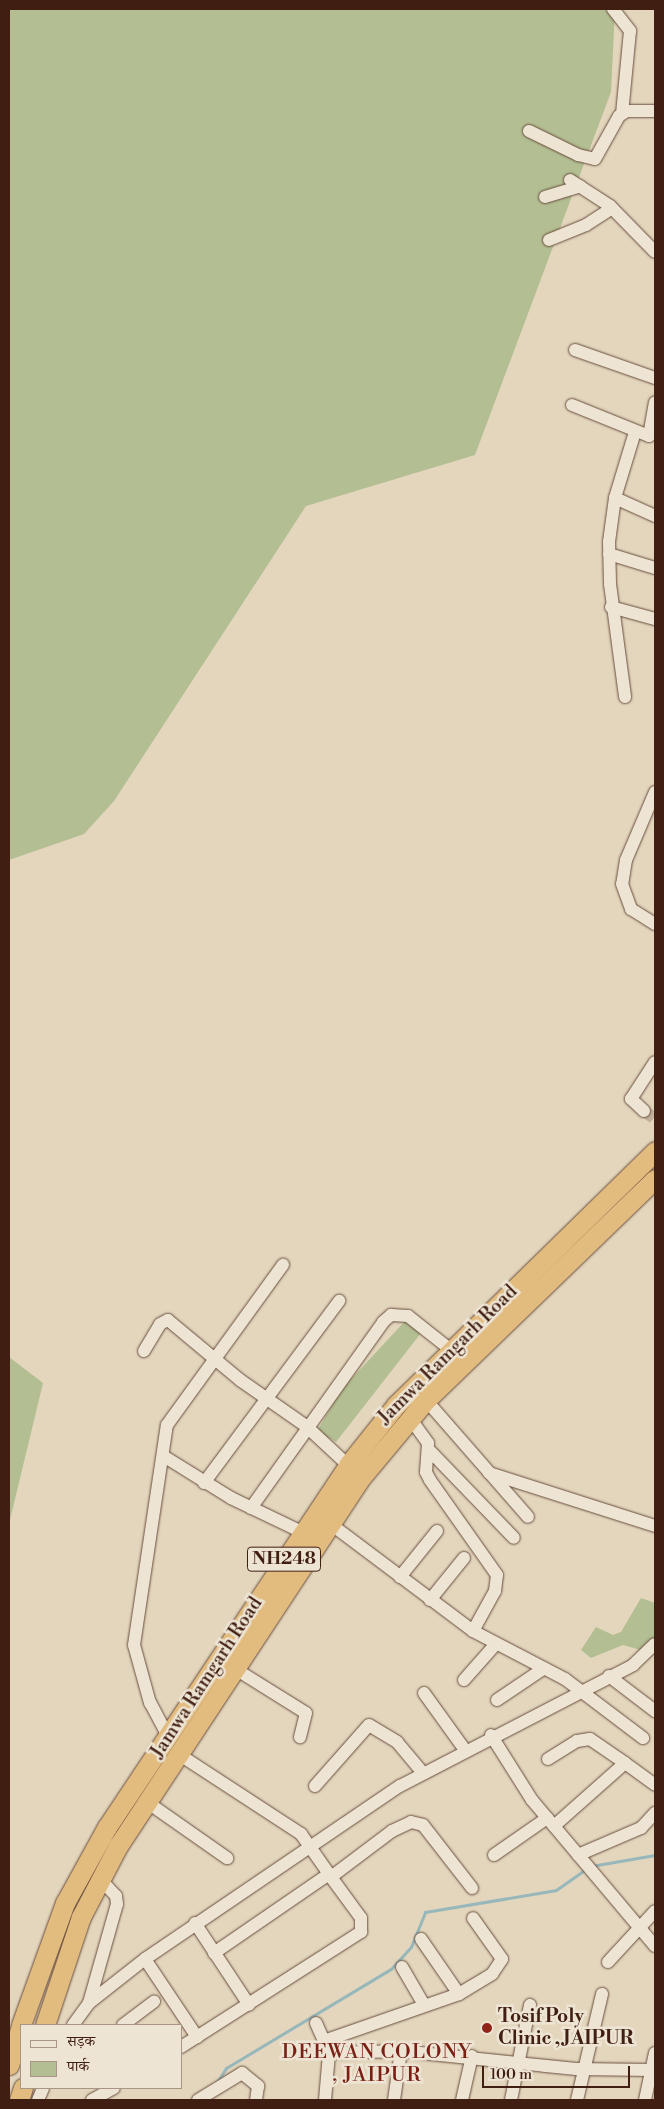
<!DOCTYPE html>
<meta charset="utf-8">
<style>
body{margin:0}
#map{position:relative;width:664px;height:2109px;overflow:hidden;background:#e3d6bd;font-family:"Libre Bodoni","Noto Serif Devanagari",serif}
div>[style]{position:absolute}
.green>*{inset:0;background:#b3be92}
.stream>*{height:3px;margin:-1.5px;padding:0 1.5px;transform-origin:1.5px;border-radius:1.5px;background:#98b7ba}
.minor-tunnel>*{height:12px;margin-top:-6px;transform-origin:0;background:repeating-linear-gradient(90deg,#c2b19b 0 12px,transparent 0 18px)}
.roads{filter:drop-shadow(0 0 1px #694c3c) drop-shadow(0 0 1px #694c3c)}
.minor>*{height:12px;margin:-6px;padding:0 6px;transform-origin:6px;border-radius:6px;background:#ede4d4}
.highway>*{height:19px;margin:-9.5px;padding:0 9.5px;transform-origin:9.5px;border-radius:9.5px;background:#e2bb7e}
.dots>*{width:14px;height:14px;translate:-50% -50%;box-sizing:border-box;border:2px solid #ede4d4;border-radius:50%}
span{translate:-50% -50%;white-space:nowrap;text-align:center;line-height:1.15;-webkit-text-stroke:5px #ede4d4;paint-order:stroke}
.shield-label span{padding:1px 4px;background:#ede4d4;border:1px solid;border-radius:4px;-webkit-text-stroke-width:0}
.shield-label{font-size:18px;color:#401e11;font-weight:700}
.street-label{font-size:19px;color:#401e11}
.poi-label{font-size:19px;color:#401e11;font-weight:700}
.left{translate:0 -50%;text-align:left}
.neighbourhood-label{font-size:20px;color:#7a1f14;letter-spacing:1px}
.frame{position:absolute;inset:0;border:10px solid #401e11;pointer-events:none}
.legend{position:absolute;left:20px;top:2024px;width:162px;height:65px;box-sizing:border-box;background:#ede4d4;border:1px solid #a89586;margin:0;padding:6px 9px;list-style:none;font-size:15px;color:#401e11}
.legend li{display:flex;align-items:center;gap:10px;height:25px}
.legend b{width:25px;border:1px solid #a89586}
.scale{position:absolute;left:482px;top:2066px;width:148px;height:22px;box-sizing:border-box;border:2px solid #401e11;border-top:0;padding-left:6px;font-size:15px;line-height:18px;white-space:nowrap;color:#401e11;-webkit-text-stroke:4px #ede4d4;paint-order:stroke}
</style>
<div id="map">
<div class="green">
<div style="clip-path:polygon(9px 9px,615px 9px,611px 92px,475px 455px,306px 506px,114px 801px,84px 834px,9px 860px)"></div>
<div style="clip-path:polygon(406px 1320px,421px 1333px,336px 1442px,317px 1431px,342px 1389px)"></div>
<div style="clip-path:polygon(9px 1357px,43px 1383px,9px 1524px)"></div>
<div style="clip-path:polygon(641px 1598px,655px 1603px,655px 1641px,644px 1651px,623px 1645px,591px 1658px,581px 1650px,596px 1627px,613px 1635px,621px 1632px)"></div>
</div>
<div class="stream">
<div style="left:591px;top:1866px;width:65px;rotate:-9.8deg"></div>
<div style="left:216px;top:2084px;width:19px;rotate:-58deg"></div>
<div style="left:226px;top:2068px;width:192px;rotate:-31deg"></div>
<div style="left:391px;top:1969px;width:30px;rotate:-48deg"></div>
<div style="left:411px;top:1947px;width:38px;rotate:-68deg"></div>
<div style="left:425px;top:1912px;width:133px;rotate:-9.5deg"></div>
<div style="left:556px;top:1890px;width:37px;rotate:-35deg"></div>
</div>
<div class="minor-tunnel">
<div style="left:644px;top:1111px;width:14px;rotate:36deg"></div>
</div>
<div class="roads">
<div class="minor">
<div style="left:613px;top:9px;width:28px;rotate:52deg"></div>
<div style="left:630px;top:31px;width:83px;rotate:95.5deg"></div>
<div style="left:529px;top:131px;width:55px;rotate:26.1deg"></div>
<div style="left:578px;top:155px;width:17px;rotate:13deg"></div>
<div style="left:595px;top:159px;width:49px;rotate:-60.8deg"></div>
<div style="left:619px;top:116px;width:9px;rotate:-32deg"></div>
<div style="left:627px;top:111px;width:28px"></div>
<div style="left:570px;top:180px;width:48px;rotate:33deg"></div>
<div style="left:610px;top:206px;width:64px;rotate:45.6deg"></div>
<div style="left:545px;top:197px;width:37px;rotate:-17deg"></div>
<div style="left:549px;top:240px;width:40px;rotate:-22deg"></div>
<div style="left:586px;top:225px;width:31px;rotate:-33deg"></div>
<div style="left:575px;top:350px;width:85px;rotate:19.3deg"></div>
<div style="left:572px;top:405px;width:83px;rotate:21.9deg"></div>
<div style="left:649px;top:436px;width:34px;rotate:-80deg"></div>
<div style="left:635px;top:432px;width:69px;rotate:106.9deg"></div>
<div style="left:615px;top:498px;width:44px;rotate:24.2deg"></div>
<div style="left:615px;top:498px;width:44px;rotate:97.8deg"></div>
<div style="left:609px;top:542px;width:42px;rotate:88.6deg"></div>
<div style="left:610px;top:584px;width:114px;rotate:82.4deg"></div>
<div style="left:609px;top:554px;width:48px;rotate:16.9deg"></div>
<div style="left:611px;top:607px;width:46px;rotate:15.3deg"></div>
<div style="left:655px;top:792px;width:74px;rotate:113.1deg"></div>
<div style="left:626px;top:860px;width:24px;rotate:99deg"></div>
<div style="left:622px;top:884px;width:27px;rotate:70deg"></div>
<div style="left:631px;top:909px;width:28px;rotate:32deg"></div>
<div style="left:644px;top:1111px;width:18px;rotate:-137deg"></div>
<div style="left:631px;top:1099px;width:44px;rotate:-57deg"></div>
<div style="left:144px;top:1351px;width:31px;rotate:-59deg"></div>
<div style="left:160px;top:1324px;width:9px;rotate:-27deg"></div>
<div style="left:168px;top:1320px;width:94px;rotate:39.8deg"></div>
<div style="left:240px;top:1380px;width:80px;rotate:34.9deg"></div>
<div style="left:306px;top:1426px;width:57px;rotate:42.9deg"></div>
<div style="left:426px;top:1400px;width:155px;rotate:48.9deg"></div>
<div style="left:429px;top:1450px;width:122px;rotate:46deg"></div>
<div style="left:165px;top:1457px;width:78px;rotate:31.8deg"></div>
<div style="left:231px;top:1498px;width:76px;rotate:25.6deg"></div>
<div style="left:489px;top:1473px;width:174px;rotate:17.7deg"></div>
<div style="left:204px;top:1483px;width:227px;rotate:-53.4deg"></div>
<div style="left:251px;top:1508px;width:228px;rotate:-54.6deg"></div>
<div style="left:383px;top:1322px;width:11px;rotate:-41deg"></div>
<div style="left:391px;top:1315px;width:17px;rotate:3deg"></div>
<div style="left:408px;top:1316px;width:55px;rotate:38.3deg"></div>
<div style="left:324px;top:1519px;width:186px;rotate:36.9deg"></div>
<div style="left:473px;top:1631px;width:46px;rotate:-61.2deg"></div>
<div style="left:495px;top:1591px;width:16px;rotate:-83deg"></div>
<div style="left:497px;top:1575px;width:116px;rotate:-125.2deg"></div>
<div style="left:430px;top:1480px;width:9px;rotate:-117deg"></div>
<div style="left:426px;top:1472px;width:29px;rotate:-86deg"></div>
<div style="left:428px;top:1443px;width:32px;rotate:-126deg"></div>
<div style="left:400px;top:1577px;width:59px;rotate:-51.2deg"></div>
<div style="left:430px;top:1600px;width:54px;rotate:-51deg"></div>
<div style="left:473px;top:1631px;width:104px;rotate:27.6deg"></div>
<div style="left:565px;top:1679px;width:98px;rotate:37.1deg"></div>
<div style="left:237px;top:1670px;width:81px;rotate:31.9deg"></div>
<div style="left:306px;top:1713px;width:25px;rotate:104deg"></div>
<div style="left:609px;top:1676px;width:58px;rotate:37.3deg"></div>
<div style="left:464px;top:1680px;width:47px;rotate:-48.5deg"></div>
<div style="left:424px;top:1693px;width:70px;rotate:54.3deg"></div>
<div style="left:497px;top:1700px;width:55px;rotate:-34deg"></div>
<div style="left:491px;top:1735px;width:77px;rotate:57.8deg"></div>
<div style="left:532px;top:1800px;width:191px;rotate:49.9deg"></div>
<div style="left:169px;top:1738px;width:40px;rotate:-118deg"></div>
<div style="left:150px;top:1703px;width:60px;rotate:-105.4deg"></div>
<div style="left:134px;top:1645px;width:222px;rotate:-81.5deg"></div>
<div style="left:167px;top:1425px;width:198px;rotate:-54.1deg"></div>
<div style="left:180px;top:1755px;width:145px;rotate:33.1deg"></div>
<div style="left:301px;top:1834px;width:49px;rotate:55deg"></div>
<div style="left:548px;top:1759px;width:34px;rotate:-32deg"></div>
<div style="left:577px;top:1741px;width:13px;rotate:-9deg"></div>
<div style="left:590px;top:1739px;width:42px;rotate:34.4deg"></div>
<div style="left:315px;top:1786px;width:81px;rotate:-48.5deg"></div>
<div style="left:369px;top:1725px;width:33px;rotate:31deg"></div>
<div style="left:397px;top:1742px;width:40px;rotate:50deg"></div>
<div style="left:147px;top:1802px;width:98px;rotate:35deg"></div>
<div style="left:554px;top:1826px;width:95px;rotate:-41.6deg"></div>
<div style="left:625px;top:1763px;width:37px;rotate:36deg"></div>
<div style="left:494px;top:1855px;width:65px;rotate:-34.9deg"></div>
<div style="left:578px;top:1855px;width:69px;rotate:-23.2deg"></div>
<div style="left:641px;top:1828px;width:21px;rotate:-47deg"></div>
<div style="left:195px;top:1923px;width:98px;rotate:56.6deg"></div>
<div style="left:421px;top:1939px;width:67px;rotate:55.4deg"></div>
<div style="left:214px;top:1953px;width:140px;rotate:-34.5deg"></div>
<div style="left:329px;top:1874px;width:4px;rotate:56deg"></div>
<div style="left:145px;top:1959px;width:94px;rotate:56.3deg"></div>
<div style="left:608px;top:1962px;width:69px;rotate:-47.3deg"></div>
<div style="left:402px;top:1967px;width:44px;rotate:59.9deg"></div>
<div style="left:89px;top:2003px;width:103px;rotate:-74.2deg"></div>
<div style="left:117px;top:1904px;width:8px;rotate:-97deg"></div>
<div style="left:116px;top:1896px;width:23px;rotate:-133deg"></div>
<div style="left:316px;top:2023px;width:27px;rotate:66deg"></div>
<div style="left:73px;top:2025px;width:27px;rotate:-54deg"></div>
<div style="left:89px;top:2003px;width:71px;rotate:-38.2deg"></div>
<div style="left:145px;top:1959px;width:308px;rotate:-34.2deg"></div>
<div style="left:400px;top:1786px;width:263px;rotate:-27.4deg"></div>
<div style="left:633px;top:1665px;width:30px;rotate:-44deg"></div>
<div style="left:123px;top:2025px;width:39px;rotate:-37deg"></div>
<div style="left:324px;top:2041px;width:143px;rotate:-19.2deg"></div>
<div style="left:459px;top:1994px;width:39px;rotate:-31deg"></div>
<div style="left:492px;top:1974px;width:18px;rotate:-56deg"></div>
<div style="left:502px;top:1959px;width:50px;rotate:-125.3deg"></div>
<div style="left:181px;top:2047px;width:214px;rotate:-32.6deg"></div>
<div style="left:361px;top:1932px;width:14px;rotate:-90deg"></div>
<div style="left:361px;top:1918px;width:51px;rotate:-126.2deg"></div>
<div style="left:331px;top:1877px;width:76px;rotate:-37deg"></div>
<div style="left:392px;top:1831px;width:21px;rotate:-25deg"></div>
<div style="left:411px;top:1822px;width:12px;rotate:14deg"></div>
<div style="left:423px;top:1825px;width:80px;rotate:52.1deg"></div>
<div style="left:38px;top:2100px;width:13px;rotate:-67deg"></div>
<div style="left:92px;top:2100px;width:25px;rotate:-29deg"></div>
<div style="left:198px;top:2100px;width:52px;rotate:-31.5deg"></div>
<div style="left:242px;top:2073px;width:21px;rotate:39deg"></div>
<div style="left:258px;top:2086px;width:14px;rotate:98deg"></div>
<div style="left:325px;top:2100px;width:47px;rotate:-85.1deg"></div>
<div style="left:329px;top:2053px;width:72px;rotate:-1.6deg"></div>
<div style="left:401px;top:2051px;width:176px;rotate:5.9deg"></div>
<div style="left:576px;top:2069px;width:75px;rotate:0.8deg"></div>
<div style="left:394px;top:2100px;width:49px;rotate:-81.9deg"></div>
<div style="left:462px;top:2100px;width:45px;rotate:-77.2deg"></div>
<div style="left:511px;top:2100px;width:97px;rotate:-78.7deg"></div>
<div style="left:577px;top:2100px;width:109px;rotate:-76.7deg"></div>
<div style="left:645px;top:2100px;width:48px;rotate:-78deg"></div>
</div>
<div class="highway">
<div style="left:21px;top:2025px;width:130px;rotate:-70.2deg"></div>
<div style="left:65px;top:1903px;width:87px;rotate:-61.1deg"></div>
<div style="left:107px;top:1827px;width:435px;rotate:-56.3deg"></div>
<div style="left:348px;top:1465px;width:77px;rotate:-51.3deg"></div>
<div style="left:396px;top:1405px;width:363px;rotate:-44.4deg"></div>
<div style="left:45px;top:2025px;width:114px;rotate:-71.6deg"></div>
<div style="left:81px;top:1917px;width:80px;rotate:-62.5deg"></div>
<div style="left:118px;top:1846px;width:438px;rotate:-56.6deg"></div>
<div style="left:359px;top:1480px;width:104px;rotate:-50.1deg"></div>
<div style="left:426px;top:1400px;width:318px;rotate:-44deg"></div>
<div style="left:9px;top:2065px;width:41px;rotate:-72.9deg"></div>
<div style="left:19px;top:2100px;width:13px;rotate:-72deg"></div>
</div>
</div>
<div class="dots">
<div style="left:487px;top:2028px;background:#8f2418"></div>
</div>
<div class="shield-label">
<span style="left:284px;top:1559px">NH248</span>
</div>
<div class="street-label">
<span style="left:448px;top:1355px;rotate:-45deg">Jamwa Ramgarh Road</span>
<span style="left:207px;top:1678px;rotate:-57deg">Jamwa Ramgarh Road</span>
</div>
<div class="poi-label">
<span class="left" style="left:498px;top:2028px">Tosif Poly<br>Clinic , JAIPUR</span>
</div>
<div class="neighbourhood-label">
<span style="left:377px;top:2064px">DEEWAN COLONY<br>, JAIPUR</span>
</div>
<div class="frame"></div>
<ul class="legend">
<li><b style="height:6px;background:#ede4d4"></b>सड़क</li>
<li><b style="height:14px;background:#b3be92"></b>पार्क</li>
</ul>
<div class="scale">100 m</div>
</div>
